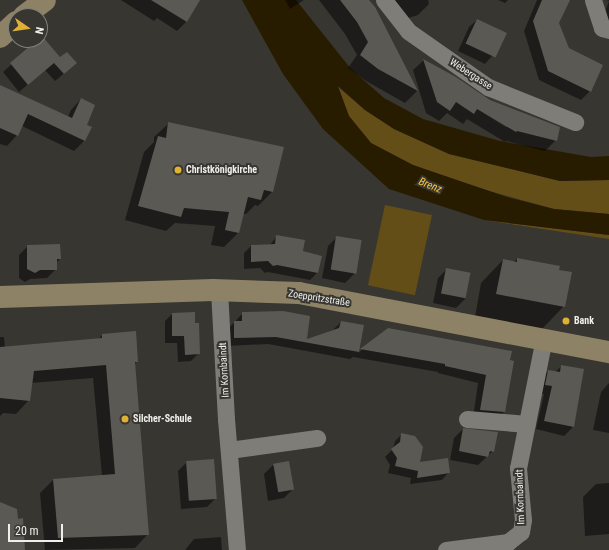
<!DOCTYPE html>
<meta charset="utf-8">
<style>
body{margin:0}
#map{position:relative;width:609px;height:550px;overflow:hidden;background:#383631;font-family:"Roboto Condensed",sans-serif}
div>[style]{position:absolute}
.green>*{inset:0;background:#644e17;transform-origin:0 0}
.water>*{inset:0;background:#281c00}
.shadow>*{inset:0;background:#0007}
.building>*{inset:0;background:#5b5954;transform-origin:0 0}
.street>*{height:17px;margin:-8.5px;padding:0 8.5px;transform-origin:8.5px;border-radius:8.5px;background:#7f7d78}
.secondary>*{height:22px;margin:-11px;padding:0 11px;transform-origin:11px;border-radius:11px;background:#8d8266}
.dots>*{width:11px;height:11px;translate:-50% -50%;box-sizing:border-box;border:2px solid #383631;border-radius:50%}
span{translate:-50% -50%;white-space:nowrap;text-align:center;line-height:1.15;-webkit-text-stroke:4px #383631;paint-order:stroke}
.street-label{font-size:10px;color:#f0efec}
.poi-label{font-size:10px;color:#f0efec;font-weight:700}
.left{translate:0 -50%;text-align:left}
.water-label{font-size:11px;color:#fac53f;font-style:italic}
.north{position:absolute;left:8px;top:8px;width:40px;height:40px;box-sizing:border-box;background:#383631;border:1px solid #82807c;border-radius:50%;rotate:103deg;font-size:11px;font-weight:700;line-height:16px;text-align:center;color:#f0efec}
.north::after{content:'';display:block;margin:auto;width:14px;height:18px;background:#e0b034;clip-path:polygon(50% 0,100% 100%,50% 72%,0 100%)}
.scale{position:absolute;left:8px;top:524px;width:55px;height:18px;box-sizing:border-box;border:2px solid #f0efec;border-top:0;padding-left:5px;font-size:12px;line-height:14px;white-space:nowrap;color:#f0efec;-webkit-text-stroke:3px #383631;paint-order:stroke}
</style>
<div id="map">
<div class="green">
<div style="clip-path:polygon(337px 86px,365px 110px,394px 129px,449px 154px,560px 181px,609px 180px,609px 214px,554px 209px,464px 184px,413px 165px,371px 143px,349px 116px)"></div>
<div style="left:385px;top:205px;width:48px;height:82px;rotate:12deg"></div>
<div style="clip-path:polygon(484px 220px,609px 235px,609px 239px)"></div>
</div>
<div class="water">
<div style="clip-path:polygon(242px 0,296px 0,351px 69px,384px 98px,423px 119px,500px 141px,591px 157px,609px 156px,609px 180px,560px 181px,449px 154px,394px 129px,365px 110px,338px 86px,349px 116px,371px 143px,413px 165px,507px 197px,554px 209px,609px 214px,609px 235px,484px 220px,389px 189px,323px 129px,283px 74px)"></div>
</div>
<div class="shadow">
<div style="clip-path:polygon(121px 0,199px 0,186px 22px,177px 31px,157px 18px,154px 21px)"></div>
<div style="clip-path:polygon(285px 0,304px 0,290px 9px)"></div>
<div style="clip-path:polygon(319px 0,368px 0,374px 8px,417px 91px,405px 103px,366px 81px,348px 68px,357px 55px,345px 34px)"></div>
<div style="clip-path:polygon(391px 0,428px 0,429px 4px,418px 15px,398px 21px)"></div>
<div style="clip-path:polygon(498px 0,508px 0,505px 3px)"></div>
<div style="clip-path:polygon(537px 0,569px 0,558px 23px,568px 49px,590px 91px,581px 100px,539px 80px,524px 31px)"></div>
<div style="clip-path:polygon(606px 0,609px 0,609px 22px,602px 20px,609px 1px)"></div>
<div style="clip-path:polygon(477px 20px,501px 31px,492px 56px,485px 64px,458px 51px,469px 27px)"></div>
<div style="clip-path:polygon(42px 37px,67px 71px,55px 81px,45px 70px,19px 92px,3px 72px)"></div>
<div style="clip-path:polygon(evenodd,424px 60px,490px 101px,556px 140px,545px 151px,506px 141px,505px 142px,467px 119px,463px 124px,447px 113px,439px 121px,426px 113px,413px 70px,424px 60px,482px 112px,507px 126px,506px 127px,482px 112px)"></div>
<div style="clip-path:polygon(0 86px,68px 117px,71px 110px,81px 99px,86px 126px,91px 128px,84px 141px,74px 151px,22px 126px,17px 135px,7px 146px,0 144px)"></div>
<div style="clip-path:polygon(169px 123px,272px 192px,258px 206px,255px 205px,246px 214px,243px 214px,238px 233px,224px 247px,211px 245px,215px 226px,175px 223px,166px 231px,125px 220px,144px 152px,154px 142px,154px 137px)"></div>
<div style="clip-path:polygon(277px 236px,302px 252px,321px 256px,317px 273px,310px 280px,268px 272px,265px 273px,260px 268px,244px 269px,244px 253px,251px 246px,269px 246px)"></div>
<div style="clip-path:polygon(337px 237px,354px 274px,345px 283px,322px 278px,328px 246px)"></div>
<div style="clip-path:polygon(28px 246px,60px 259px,56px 263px,56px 269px,47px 278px,30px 279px,25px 282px,19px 278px,19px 255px)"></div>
<div style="clip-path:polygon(517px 259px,558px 271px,564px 306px,542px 329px,475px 317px,481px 283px,503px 260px,514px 262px)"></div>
<div style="clip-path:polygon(447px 269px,470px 274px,465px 299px,456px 308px,433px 303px,438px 278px)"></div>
<div style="clip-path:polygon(243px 313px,306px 340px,333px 330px,341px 322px,363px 326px,358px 353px,388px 329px,508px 361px,504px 412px,496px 420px,473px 418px,478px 383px,438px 373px,438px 372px,353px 357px,350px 359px,268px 344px,226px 346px,226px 331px)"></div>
<div style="clip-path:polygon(172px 314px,194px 324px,199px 353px,191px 361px,178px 362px,177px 343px,165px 343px,165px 321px)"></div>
<div style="clip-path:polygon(102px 335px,137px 362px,134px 364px,148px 534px,135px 548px,45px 550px,40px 493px,53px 480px,102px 476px,93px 378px,31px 383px,29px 400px,16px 414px,3px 413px,0 416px,0 337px,4px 337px,5px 348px,98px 340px)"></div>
<div style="clip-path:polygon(562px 366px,583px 370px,573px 427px,564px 436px,536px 429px,544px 394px,537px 393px,539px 380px,548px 371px,555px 372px)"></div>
<div style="clip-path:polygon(609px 383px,609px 433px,593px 430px,601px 392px)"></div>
<div style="clip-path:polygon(463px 429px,493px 451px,478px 465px,450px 460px,454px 438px)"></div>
<div style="clip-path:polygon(402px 434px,418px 463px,449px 472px,442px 480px,410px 484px,411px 478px,388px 473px,390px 465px,385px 457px,393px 449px,395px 441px)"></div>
<div style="clip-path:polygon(187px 462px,216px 498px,207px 507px,181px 509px,178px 471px)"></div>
<div style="clip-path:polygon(273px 465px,293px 489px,284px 498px,268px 501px,264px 474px)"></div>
<div style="clip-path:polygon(609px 483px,609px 534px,585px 536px,583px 497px,596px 484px)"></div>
<div style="clip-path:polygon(221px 537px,222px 550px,185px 550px,194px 539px)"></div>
</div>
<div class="building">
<div style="clip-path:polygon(151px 0,200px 0,187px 22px)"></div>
<div style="clip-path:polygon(340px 0,369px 0,375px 7px,418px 91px,378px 69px,360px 55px,368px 42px,357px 22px)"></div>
<div style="clip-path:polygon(542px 0,570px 0,559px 23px,569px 48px,603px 65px,591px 92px,548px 71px,533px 21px)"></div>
<div style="left:477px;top:19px;width:33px;height:27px;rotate:25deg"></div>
<div style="clip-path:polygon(42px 36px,60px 57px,67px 52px,77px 63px,64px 74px,54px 63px,28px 85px,10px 63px,37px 40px,40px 40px)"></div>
<div style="clip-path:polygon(423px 59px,456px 77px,490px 100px,560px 127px,557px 141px,517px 131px,516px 132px,477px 109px,474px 114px,456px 102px,450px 111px,437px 102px)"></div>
<div style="clip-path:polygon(0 85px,72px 118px,81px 98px,95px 105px,87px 125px,92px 127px,85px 141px,28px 114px,18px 136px,0 128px)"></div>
<div style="clip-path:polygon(168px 122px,284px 147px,273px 192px,264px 190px,261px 200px,248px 197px,239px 233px,225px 230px,229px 212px,184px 208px,181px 217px,138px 206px,158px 136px,166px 138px)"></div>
<div style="clip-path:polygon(276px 235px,305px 240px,303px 251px,322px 256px,318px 273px,277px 265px,273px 266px,268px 261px,251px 262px,251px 245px,275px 244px)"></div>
<div style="left:336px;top:236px;width:26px;height:34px;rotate:9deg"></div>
<div style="clip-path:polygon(60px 244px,61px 259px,57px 259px,57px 270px,40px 270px,35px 273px,27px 269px,27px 245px)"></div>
<div style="clip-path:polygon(517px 258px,560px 266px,559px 270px,572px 272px,565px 307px,496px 294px,503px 259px,517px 262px)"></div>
<div style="left:446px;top:268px;width:25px;height:26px;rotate:11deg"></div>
<div style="clip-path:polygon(283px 311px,310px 316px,307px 339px,339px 328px,341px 321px,364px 325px,359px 352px,276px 337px,234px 338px,234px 321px,242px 321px,242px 312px)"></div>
<div style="clip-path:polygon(195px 312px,195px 323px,199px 323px,200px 354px,185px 355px,184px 336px,172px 336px,172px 313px)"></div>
<div style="clip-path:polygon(388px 328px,512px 351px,510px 360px,514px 361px,505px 412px,480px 410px,486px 375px,445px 366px,445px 364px,360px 349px)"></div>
<div style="clip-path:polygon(136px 331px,138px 362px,135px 362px,149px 535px,58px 538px,53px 479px,115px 474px,106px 365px,34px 371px,30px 401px,0 398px,0 347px,102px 338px,102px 334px)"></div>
<div style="clip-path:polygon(561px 365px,584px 369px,574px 427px,544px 421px,552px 386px,545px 385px,548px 370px,560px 372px)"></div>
<div style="clip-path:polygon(463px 428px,498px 432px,494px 452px,490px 451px,488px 457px,459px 451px)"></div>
<div style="clip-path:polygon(401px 433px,415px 436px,423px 447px,420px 462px,448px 458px,450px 473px,417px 478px,418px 471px,395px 466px,397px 458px,391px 449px,400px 442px)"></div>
<div style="left:214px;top:459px;width:40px;height:28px;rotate:86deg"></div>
<div style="left:289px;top:461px;width:29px;height:16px;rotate:80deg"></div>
<div style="clip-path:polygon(0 502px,17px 509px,18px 519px,23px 518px,25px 550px,0 550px)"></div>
</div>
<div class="street">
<div style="left:384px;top:0;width:39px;rotate:52deg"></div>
<div style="left:408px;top:31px;width:98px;rotate:35deg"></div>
<div style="left:488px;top:87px;width:94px;rotate:21.9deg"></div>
<div style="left:593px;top:0;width:29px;rotate:72deg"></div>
<div style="left:602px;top:28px;width:7px;rotate:16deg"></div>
<div style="left:219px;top:290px;width:129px;rotate:86.9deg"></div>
<div style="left:226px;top:419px;width:131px;rotate:85.2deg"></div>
<div style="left:467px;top:419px;width:60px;rotate:4.8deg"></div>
<div style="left:229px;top:450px;width:89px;rotate:-7.8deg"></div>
<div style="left:446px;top:550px;width:63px;rotate:-7.4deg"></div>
<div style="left:508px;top:542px;width:16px;rotate:-38deg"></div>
<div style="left:521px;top:532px;width:12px;rotate:-81deg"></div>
<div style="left:523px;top:520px;width:52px;rotate:-95.5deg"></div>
<div style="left:518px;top:468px;width:133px;rotate:-78.7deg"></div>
</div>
<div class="secondary">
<div style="left:24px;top:16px;width:26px;rotate:-37deg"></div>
<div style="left:0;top:37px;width:22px;rotate:-43deg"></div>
<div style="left:0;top:297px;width:213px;rotate:-1.9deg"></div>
<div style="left:213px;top:290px;width:86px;rotate:2deg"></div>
<div style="left:299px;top:293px;width:316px;rotate:10.8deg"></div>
</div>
<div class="dots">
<div style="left:178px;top:170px;background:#e0b034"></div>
<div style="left:566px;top:321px;background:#e0b034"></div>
<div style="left:125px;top:419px;background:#e0b034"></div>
</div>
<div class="street-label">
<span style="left:471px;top:74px;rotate:33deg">Webergasse</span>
<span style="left:319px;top:298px;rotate:9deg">Zoeppritzstraße</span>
<span style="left:224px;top:370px;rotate:-93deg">Im Kornbaindt</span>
<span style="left:520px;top:497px;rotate:-92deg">Im Kornbaindt</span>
</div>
<div class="poi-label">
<span class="left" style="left:186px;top:170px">Christkönigkirche</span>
<span class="left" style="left:574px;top:321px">Bank</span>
<span class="left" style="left:133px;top:419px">Silcher-Schule</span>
</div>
<div class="water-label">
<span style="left:430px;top:186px;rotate:22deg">Brenz</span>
</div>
<div class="north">N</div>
<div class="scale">20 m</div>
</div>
